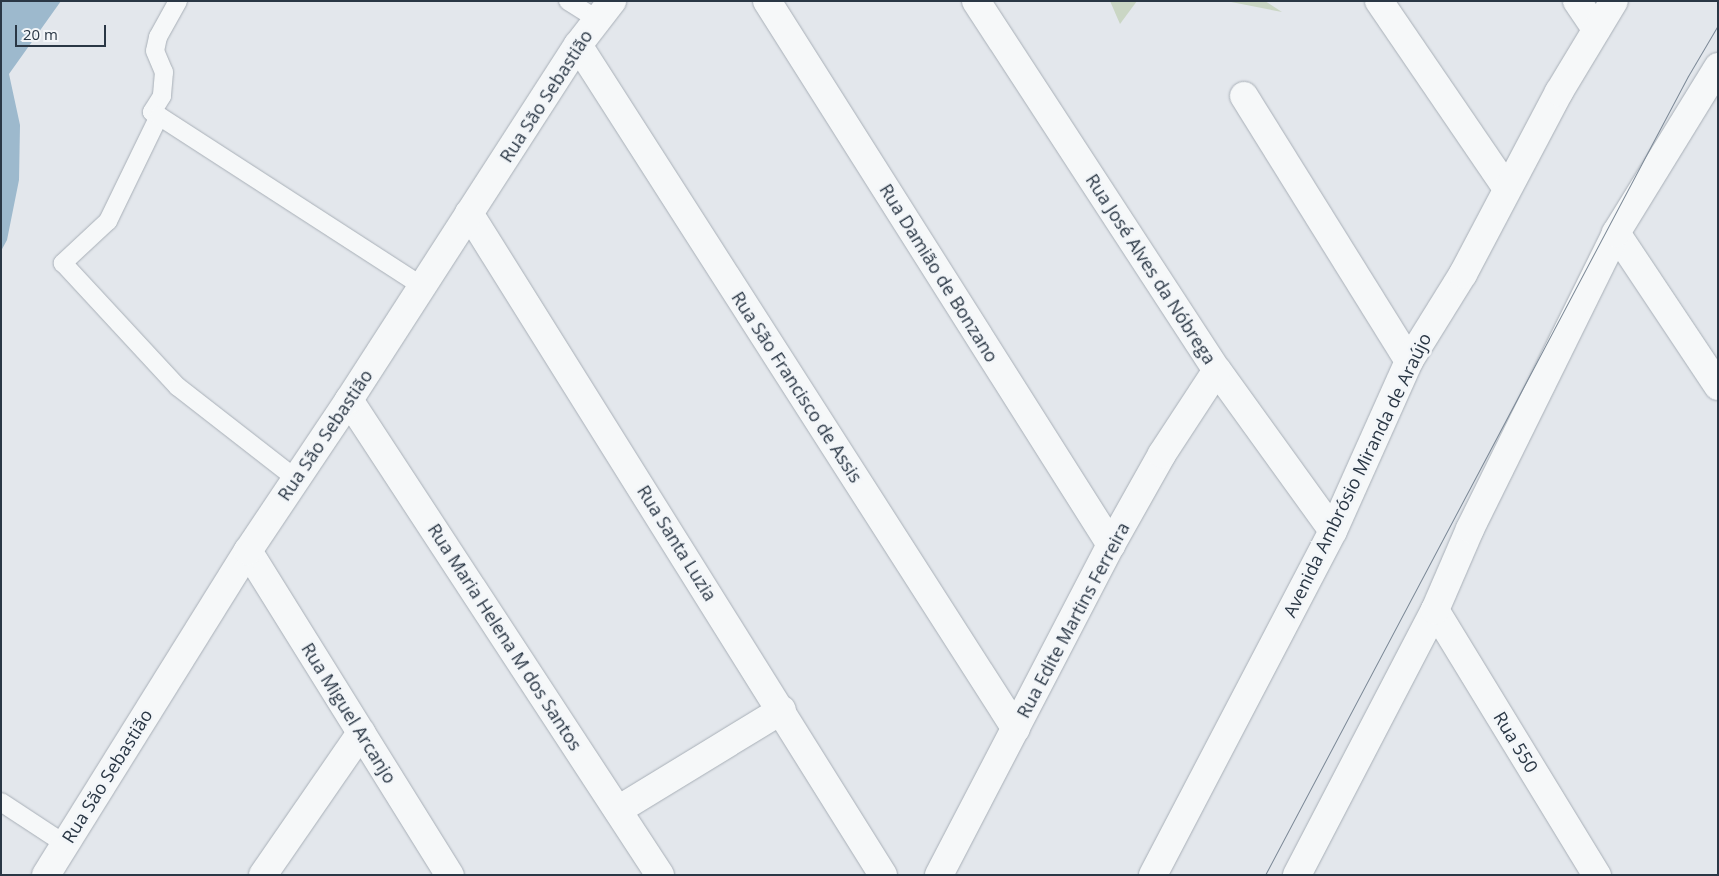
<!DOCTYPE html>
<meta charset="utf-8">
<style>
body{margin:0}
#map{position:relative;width:1719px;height:876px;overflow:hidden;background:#e3e7ec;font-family:"Open Sans",sans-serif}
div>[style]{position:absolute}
.green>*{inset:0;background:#cad6c4}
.water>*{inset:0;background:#9db9cd}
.roads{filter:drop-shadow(0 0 1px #a8afb7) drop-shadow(0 0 1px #a8afb7)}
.service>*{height:18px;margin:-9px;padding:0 9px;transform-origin:9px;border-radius:9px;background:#f6f8f9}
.minor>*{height:28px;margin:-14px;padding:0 14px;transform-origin:14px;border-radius:14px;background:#f6f8f9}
.tram>*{height:1px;margin:-0.5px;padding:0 0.5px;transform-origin:0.5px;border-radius:0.5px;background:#7b8896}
span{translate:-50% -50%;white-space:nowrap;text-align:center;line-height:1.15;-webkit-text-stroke:5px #f3f6f9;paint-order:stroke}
.street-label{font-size:18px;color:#2a3745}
.frame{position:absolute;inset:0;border:2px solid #2a3745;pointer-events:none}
.scale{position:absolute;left:15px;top:25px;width:91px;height:22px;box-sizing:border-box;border:2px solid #2a3745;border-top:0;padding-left:6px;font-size:15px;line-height:18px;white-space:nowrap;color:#2a3745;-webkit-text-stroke:4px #f3f6f9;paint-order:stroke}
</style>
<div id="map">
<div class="green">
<div style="clip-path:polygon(1110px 1px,1137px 1px,1120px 24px)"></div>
<div style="clip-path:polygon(1226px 1px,1265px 1px,1282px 12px)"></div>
</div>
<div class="water">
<div style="clip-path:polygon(1px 1px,61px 1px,9px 74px,20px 125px,19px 180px,7px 240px,1px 251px)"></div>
</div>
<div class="roads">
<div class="service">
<div style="left:178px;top:1px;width:41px;rotate:119.1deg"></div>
<div style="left:158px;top:37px;width:14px;rotate:102deg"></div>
<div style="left:155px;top:51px;width:23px;rotate:67deg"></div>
<div style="left:164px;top:72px;width:24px;rotate:95deg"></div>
<div style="left:162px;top:96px;width:19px;rotate:122deg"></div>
<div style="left:152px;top:112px;width:8px;rotate:30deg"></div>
<div style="left:159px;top:116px;width:117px;rotate:115.9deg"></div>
<div style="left:108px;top:221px;width:62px;rotate:137deg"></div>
<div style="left:63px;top:263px;width:169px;rotate:47.2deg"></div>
<div style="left:178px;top:387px;width:150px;rotate:37.9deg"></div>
<div style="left:568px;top:1px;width:34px;rotate:32deg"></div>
<div style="left:159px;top:116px;width:313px;rotate:32.9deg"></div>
<div style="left:1px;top:802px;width:77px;rotate:33.3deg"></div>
</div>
<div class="minor">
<div style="left:767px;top:1px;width:644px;rotate:57.69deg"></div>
<div style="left:976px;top:1px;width:441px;rotate:56.9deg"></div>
<div style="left:1217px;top:370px;width:198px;rotate:54.2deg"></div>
<div style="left:1379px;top:1px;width:225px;rotate:55.7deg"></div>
<div style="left:1577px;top:1px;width:34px;rotate:56deg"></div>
<div style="left:578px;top:45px;width:812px;rotate:57.37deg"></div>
<div style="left:1244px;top:96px;width:312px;rotate:58.1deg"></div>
<div style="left:469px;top:213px;width:781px;rotate:57.98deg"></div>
<div style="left:1616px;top:233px;width:184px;rotate:56.3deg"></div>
<div style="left:349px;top:400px;width:568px;rotate:56.79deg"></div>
<div style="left:248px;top:551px;width:382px;rotate:58.1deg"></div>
<div style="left:1435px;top:610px;width:311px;rotate:58.6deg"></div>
<div style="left:618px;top:810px;width:192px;rotate:-31.4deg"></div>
<div style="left:46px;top:875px;width:382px;rotate:-58.1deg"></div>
<div style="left:248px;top:551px;width:182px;rotate:-56.2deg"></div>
<div style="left:349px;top:400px;width:422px;rotate:-57.2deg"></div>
<div style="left:578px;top:45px;width:56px;rotate:-52.3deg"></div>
<div style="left:263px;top:875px;width:173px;rotate:-55.4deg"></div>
<div style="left:939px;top:875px;width:372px;rotate:-62.5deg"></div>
<div style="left:1111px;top:545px;width:104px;rotate:-60.7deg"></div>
<div style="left:1162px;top:454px;width:100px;rotate:-56.8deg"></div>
<div style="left:1153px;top:875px;width:388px;rotate:-62.4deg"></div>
<div style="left:1333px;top:531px;width:186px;rotate:-65.9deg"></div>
<div style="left:1409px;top:361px;width:102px;rotate:-58.2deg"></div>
<div style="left:1463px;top:274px;width:206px;rotate:-62.2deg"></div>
<div style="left:1559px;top:92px;width:106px;rotate:-58.9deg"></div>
<div style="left:1297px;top:875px;width:299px;rotate:-62.5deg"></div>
<div style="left:1435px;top:610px;width:88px;rotate:-66.6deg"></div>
<div style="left:1470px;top:529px;width:330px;rotate:-63.7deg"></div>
<div style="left:1616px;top:233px;width:195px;rotate:-58.4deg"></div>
</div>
</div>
<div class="tram">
<div style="left:1265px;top:875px;width:904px;rotate:-62.1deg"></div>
<div style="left:1688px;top:76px;width:59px;rotate:-59.5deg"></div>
</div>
<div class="street-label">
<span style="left:546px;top:96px;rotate:-57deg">Rua São Sebastião</span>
<span style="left:1151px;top:269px;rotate:57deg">Rua José Alves da Nóbrega</span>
<span style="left:939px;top:273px;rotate:58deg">Rua Damião de Bonzano</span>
<span style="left:797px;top:387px;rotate:57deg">Rua São Francisco de Assis</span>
<span style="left:325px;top:435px;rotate:-56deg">Rua São Sebastião</span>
<span style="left:1357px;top:475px;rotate:-64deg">Avenida Ambrósio Miranda de Araújo</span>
<span style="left:677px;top:543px;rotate:58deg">Rua Santa Luzia</span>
<span style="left:1073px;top:620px;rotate:-62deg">Rua Edite Martins Ferreira</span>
<span style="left:505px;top:637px;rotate:57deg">Rua Maria Helena M dos Santos</span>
<span style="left:349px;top:713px;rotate:58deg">Rua Miguel Arcanjo</span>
<span style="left:1516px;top:742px;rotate:59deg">Rua 550</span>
<span style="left:107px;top:776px;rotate:-58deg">Rua São Sebastião</span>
</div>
<div class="frame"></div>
<div class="scale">20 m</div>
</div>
